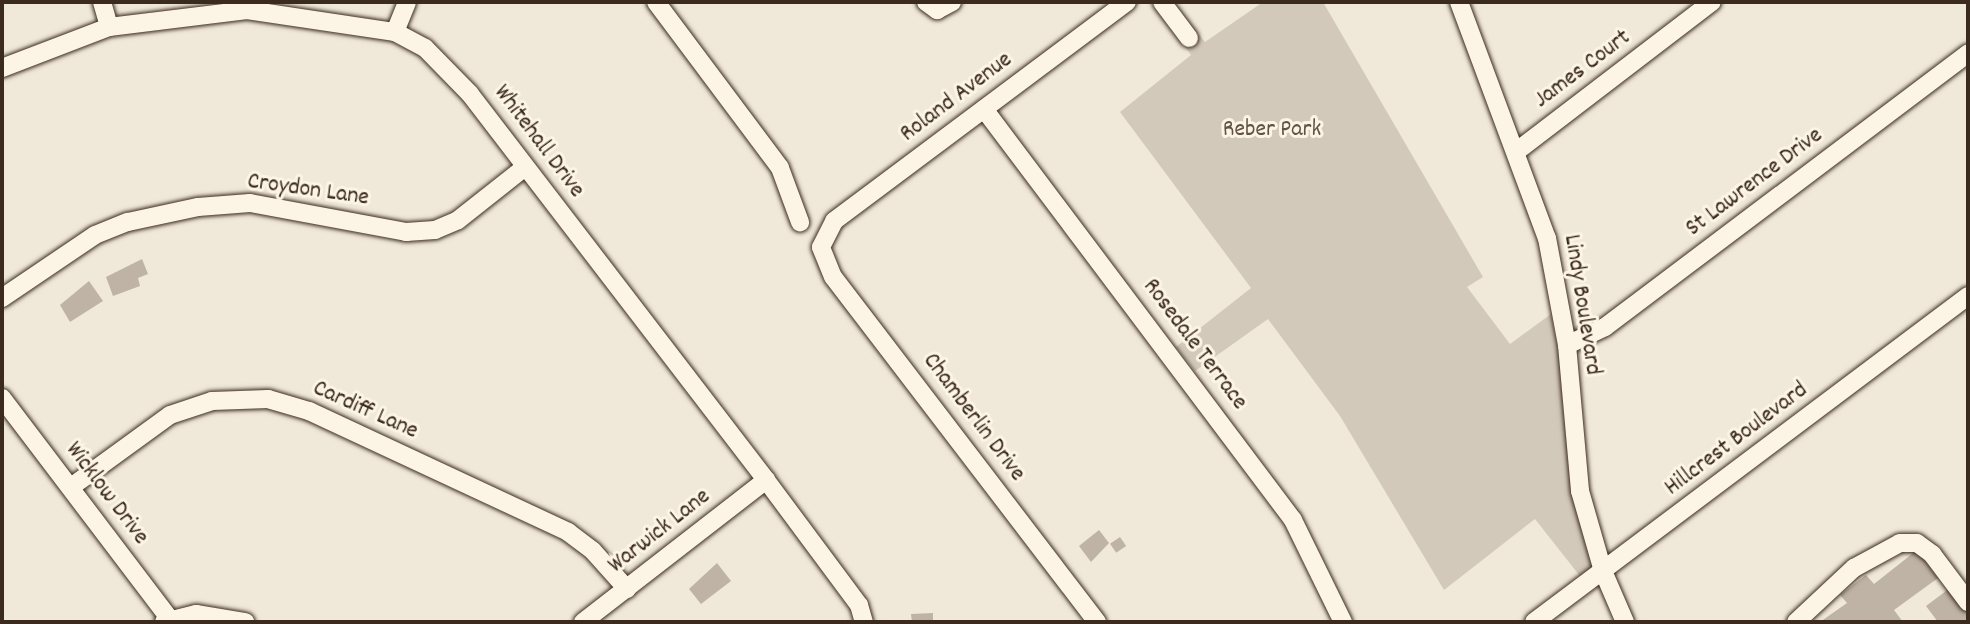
<!DOCTYPE html>
<style>
body{margin:0}
#map{position:relative;width:1970px;height:624px;overflow:hidden;background:#f0e9d9;font-family:Dekko,sans-serif}
div>[style]{position:absolute}
.green>*{inset:0;background:#d2c9ba}
.building>*{inset:0;background:#beb3a4;transform-origin:0 0}
.roads{filter:drop-shadow(0 0 2px #3b2a1e) drop-shadow(0 0 2px #3b2a1e)}
.minor>*{height:18px;margin:-9px;padding:0 9px;transform-origin:9px;border-radius:9px;background:#fcf5e5}
span{translate:-50% -50%;white-space:nowrap;text-align:center;line-height:1.15;-webkit-text-stroke:6px #fcf5e5;paint-order:stroke}
.street-label{font-size:24px;color:#3b2a1e}
.park-label{font-size:24px;color:#615245}
.frame{position:absolute;inset:0;border:4px solid #3b2a1e;pointer-events:none}
</style>
<div id="map">
<div class="green">
<div style="clip-path:polygon(1263px 2px,1323px 2px,1483px 277px,1467px 287px,1510px 344px,1551px 314px,1600px 573px,1583px 580px,1535px 519px,1444px 590px,1340px 416px,1268px 319px,1195px 371px,1176px 347px,1251px 288px,1120px 112px,1191px 55px,1172px 29px,1186px 19px,1205px 42px)"></div>
</div>
<div class="building">
<div style="clip-path:polygon(142px 259px,148px 274px,138px 278px,140px 286px,113px 296px,106px 277px)"></div>
<div style="clip-path:polygon(89px 281px,103px 301px,70px 322px,60px 305px)"></div>
<div style="clip-path:polygon(1099px 530px,1109px 543px,1091px 562px,1079px 546px)"></div>
<div style="left:1120px;top:537px;width:11px;height:12px;rotate:56deg"></div>
<div style="clip-path:polygon(1917px 550px,1938px 578px,1894px 610px,1903px 622px,1820px 622px,1847px 603px,1840px 595px,1866px 575px,1874px 584px)"></div>
<div style="clip-path:polygon(717px 563px,731px 581px,701px 604px,689px 589px)"></div>
<div style="clip-path:polygon(1950px 588px,1968px 612px,1968px 622px,1938px 622px,1926px 606px)"></div>
<div style="clip-path:polygon(933px 613px,933px 622px,912px 622px,911px 614px)"></div>
</div>
<div class="roads">
<div class="minor">
<div style="left:102px;top:2px;width:26px;rotate:74deg"></div>
<div style="left:656px;top:2px;width:207px;rotate:53.2deg"></div>
<div style="left:780px;top:168px;width:58px;rotate:69.7deg"></div>
<div style="left:926px;top:2px;width:14px;rotate:36deg"></div>
<div style="left:937px;top:10px;width:17px;rotate:-28deg"></div>
<div style="left:1162px;top:2px;width:45px;rotate:53.1deg"></div>
<div style="left:1459px;top:2px;width:252px;rotate:69.6deg"></div>
<div style="left:1547px;top:238px;width:109px;rotate:79.4deg"></div>
<div style="left:1567px;top:345px;width:147px;rotate:84.9deg"></div>
<div style="left:1580px;top:491px;width:83px;rotate:74deg"></div>
<div style="left:1603px;top:571px;width:56px;rotate:66.7deg"></div>
<div style="left:395px;top:32px;width:32px;rotate:-68deg"></div>
<div style="left:2px;top:68px;width:115px;rotate:-21deg"></div>
<div style="left:109px;top:27px;width:139px;rotate:-7deg"></div>
<div style="left:247px;top:10px;width:150px;rotate:8.5deg"></div>
<div style="left:395px;top:32px;width:34px;rotate:28deg"></div>
<div style="left:425px;top:48px;width:64px;rotate:45.6deg"></div>
<div style="left:470px;top:94px;width:486px;rotate:52.5deg"></div>
<div style="left:766px;top:480px;width:156px;rotate:53.4deg"></div>
<div style="left:859px;top:605px;width:18px;rotate:74deg"></div>
<div style="left:984px;top:109px;width:514px;rotate:53.06deg"></div>
<div style="left:1293px;top:520px;width:114px;rotate:63.9deg"></div>
<div style="left:1517px;top:151px;width:245px;rotate:-37.4deg"></div>
<div style="left:2px;top:298px;width:112px;rotate:-34.1deg"></div>
<div style="left:95px;top:235px;width:35px;rotate:-22deg"></div>
<div style="left:128px;top:222px;width:72px;rotate:-12.1deg"></div>
<div style="left:198px;top:207px;width:52px;rotate:-4.4deg"></div>
<div style="left:250px;top:203px;width:159px;rotate:10.5deg"></div>
<div style="left:406px;top:232px;width:29px;rotate:-4deg"></div>
<div style="left:435px;top:230px;width:25px;rotate:-23deg"></div>
<div style="left:458px;top:220px;width:85px;rotate:-38.3deg"></div>
<div style="left:1567px;top:345px;width:42px;rotate:-25.3deg"></div>
<div style="left:1605px;top:327px;width:455px;rotate:-37deg"></div>
<div style="left:2px;top:398px;width:278px;rotate:52.8deg"></div>
<div style="left:71px;top:487px;width:122px;rotate:-36deg"></div>
<div style="left:170px;top:415px;width:44px;rotate:-18.4deg"></div>
<div style="left:212px;top:401px;width:56px;rotate:-2deg"></div>
<div style="left:268px;top:399px;width:43px;rotate:16.3deg"></div>
<div style="left:309px;top:411px;width:286px;rotate:25deg"></div>
<div style="left:568px;top:532px;width:31px;rotate:37deg"></div>
<div style="left:593px;top:551px;width:51px;rotate:48.2deg"></div>
<div style="left:164px;top:622px;width:33px;rotate:-14deg"></div>
<div style="left:196px;top:614px;width:50px;rotate:9.3deg"></div>
<div style="left:583px;top:622px;width:232px;rotate:-37.8deg"></div>
<div style="left:1097px;top:622px;width:434px;rotate:-127.4deg"></div>
<div style="left:833px;top:277px;width:32px;rotate:-112deg"></div>
<div style="left:821px;top:247px;width:29px;rotate:-63deg"></div>
<div style="left:834px;top:221px;width:366px;rotate:-36.8deg"></div>
<div style="left:1534px;top:622px;width:543px;rotate:-36.91deg"></div>
<div style="left:1796px;top:622px;width:79px;rotate:-43deg"></div>
<div style="left:1854px;top:568px;width:52px;rotate:-28.5deg"></div>
<div style="left:1900px;top:543px;width:17px"></div>
<div style="left:1917px;top:543px;width:19px;rotate:36deg"></div>
<div style="left:1932px;top:554px;width:60px;rotate:53.1deg"></div>
</div>
</div>
<div class="street-label">
<span style="left:1583px;top:70px;rotate:-37deg">James Court</span>
<span style="left:957px;top:98px;rotate:-37deg">Roland Avenue</span>
<span style="left:538px;top:142px;rotate:53deg">Whitehall Drive</span>
<span style="left:1755px;top:183px;rotate:-37deg">St Lawrence Drive</span>
<span style="left:308px;top:191px;rotate:8deg">Croydon Lane</span>
<span style="left:1581px;top:305px;rotate:81deg">Lindy Boulevard</span>
<span style="left:1194px;top:345px;rotate:53deg">Rosedale Terrace</span>
<span style="left:365px;top:411px;rotate:24deg">Cardiff Lane</span>
<span style="left:973px;top:418px;rotate:53deg">Chamberlin Drive</span>
<span style="left:1737px;top:440px;rotate:-37deg">Hillcrest Boulevard</span>
<span style="left:106px;top:494px;rotate:53deg">Wicklow Drive</span>
<span style="left:660px;top:532px;rotate:-38deg">Warwick Lane</span>
</div>
<div class="park-label">
<span style="left:1272px;top:131px">Reber Park</span>
</div>
<div class="frame"></div>
</div>
